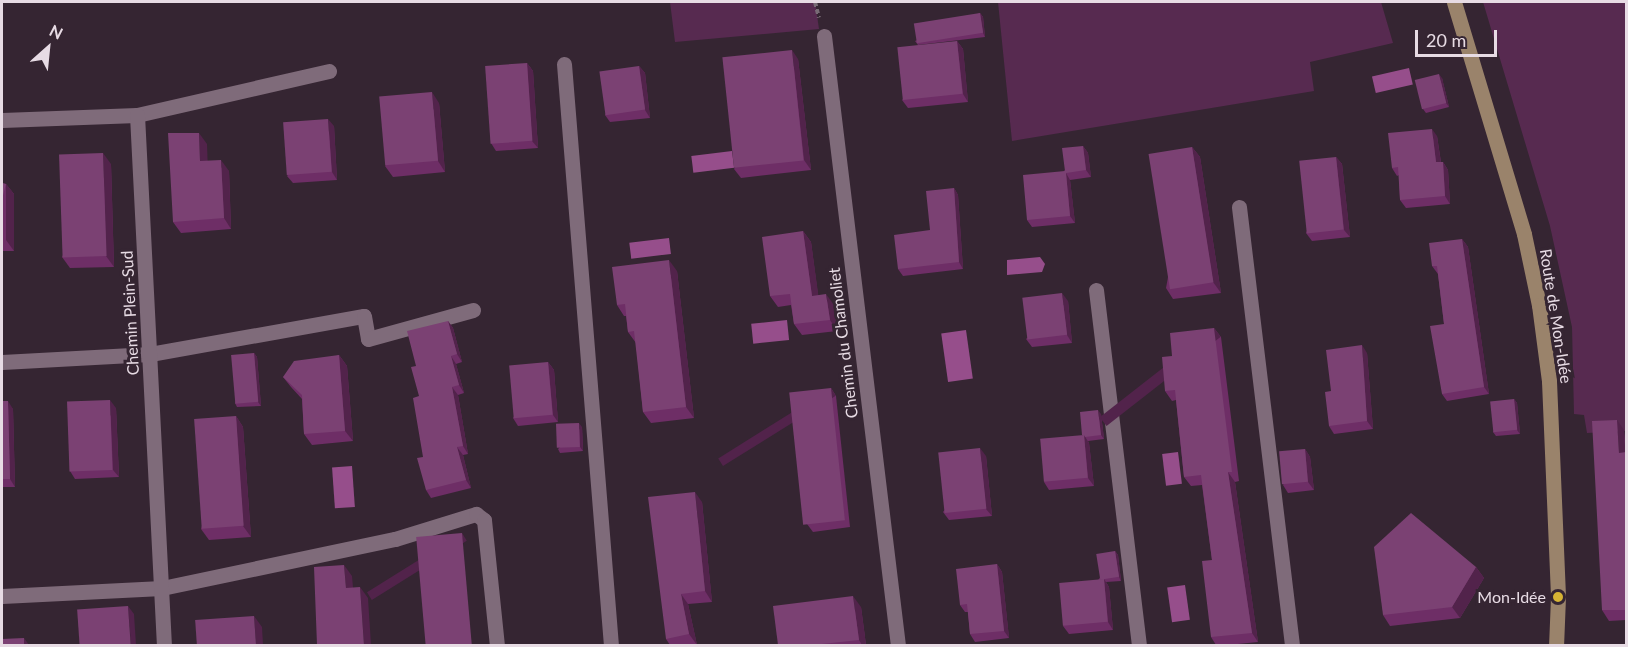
<!DOCTYPE html>
<meta charset="utf-8">
<style>
body{margin:0}
#map{position:relative;width:1628px;height:647px;overflow:hidden;background:#352532;font-family:Lato,sans-serif}
div>[style]{position:absolute}
.green>*{inset:0;background:#572a50}
.water>*{inset:0;background:#964e8b;transform-origin:0 0}
.path>*{height:4px;margin-top:-2px;transform-origin:0;background:repeating-linear-gradient(90deg,#796b76 0 4.5px,transparent 0 7.5px)}
.service>*{height:15px;margin:-7.5px;padding:0 7.5px;transform-origin:7.5px;border-radius:7.5px;background:#7f6b7a}
.minor>*{height:15px;margin:-7.5px;padding:0 7.5px;transform-origin:7.5px;border-radius:7.5px;background:#7f6b7a}
.secondary>*{height:15px;margin:-7.5px;padding:0 7.5px;transform-origin:7.5px;border-radius:7.5px;background:#9a836b}
.wall>*{inset:0;background:#6e2e66}
.shaded-wall>*{inset:0;background:#52234b;transform-origin:0 0}
.building>*{inset:0;background:#7b4173;transform-origin:0 0}
.dots>*{width:16px;height:16px;translate:-50% -50%;box-sizing:border-box;border:3px solid #352532;border-radius:50%}
span{translate:-50% -50%;white-space:nowrap;text-align:center;line-height:1.15;-webkit-text-stroke:6px #352532;paint-order:stroke}
.street-label{font-size:16px;color:#e7dbe4}
.poi-label{font-size:16px;color:#e7dbe4}
.right{translate:-100% -50%;text-align:right}
.frame{position:absolute;inset:0;border:3px solid #e7dbe4;pointer-events:none}
.north{position:absolute;left:18px;top:18px;width:60px;height:60px;-webkit-text-stroke:4px #352532;paint-order:stroke;rotate:27deg;font-size:16px;font-weight:700;line-height:24px;text-align:center;color:#e7dbe4}
.north::after{content:'';display:block;margin:auto;width:21px;height:27px;background:#e7dbe4;clip-path:polygon(50% 0,100% 100%,50% 72%,0 100%)}
.scale{position:absolute;left:1415px;top:30px;width:82px;height:27px;box-sizing:border-box;border:3px solid #e7dbe4;border-top:0;padding-left:8px;font-size:18px;line-height:21px;white-space:nowrap;color:#e7dbe4;-webkit-text-stroke:4px #352532;paint-order:stroke}
</style>
<div id="map">
<div class="green">
<div style="clip-path:polygon(670px 2px,815px 2px,819px 29px,675px 42px)"></div>
<div style="clip-path:polygon(998px 2px,1381px 2px,1393px 43px,1310px 62px,1314px 91px,1012px 141px)"></div>
<div style="clip-path:polygon(1483px 2px,1626px 2px,1626px 431px,1587px 433px,1584px 415px,1574px 414px,1572px 327px,1550px 226px)"></div>
</div>
<div class="water">
<div style="left:1409px;top:68px;width:17px;height:38px;rotate:77deg"></div>
<div style="left:732px;top:151px;width:17px;height:41px;rotate:83deg"></div>
<div style="left:669px;top:238px;width:16px;height:40px;rotate:83deg"></div>
<div style="clip-path:polygon(1040px 257px,1045px 264px,1042px 272px,1007px 275px,1007px 260px)"></div>
<div style="left:787px;top:320px;width:20px;height:36px;rotate:84deg"></div>
<div style="left:966px;top:330px;width:49px;height:25px;rotate:82deg"></div>
<div style="left:1178px;top:452px;width:32px;height:16px;rotate:83deg"></div>
<div style="left:352px;top:466px;width:41px;height:20px;rotate:86deg"></div>
<div style="left:1185px;top:585px;width:35px;height:18px;rotate:82deg"></div>
</div>
<div class="path">
<div style="left:815px;top:2px;width:16px;rotate:76deg"></div>
</div>
<div class="service">
<div style="left:137px;top:115px;width:197px;rotate:-12.9deg"></div>
<div style="left:1239px;top:207px;width:442px;rotate:83.1deg"></div>
<div style="left:1096px;top:290px;width:359px;rotate:83.1deg"></div>
<div style="left:2px;top:362px;width:148px;rotate:-3.1deg"></div>
<div style="left:150px;top:354px;width:217px;rotate:-10.1deg"></div>
<div style="left:364px;top:316px;width:23px;rotate:80deg"></div>
<div style="left:368px;top:339px;width:109px;rotate:-15.4deg"></div>
<div style="left:2px;top:596px;width:160px;rotate:-2.9deg"></div>
<div style="left:162px;top:588px;width:238px;rotate:-11.9deg"></div>
<div style="left:395px;top:539px;width:85px;rotate:-17.2deg"></div>
<div style="left:476px;top:514px;width:10px;rotate:37deg"></div>
<div style="left:484px;top:520px;width:127px;rotate:84.1deg"></div>
</div>
<div class="minor">
<div style="left:824px;top:36px;width:614px;rotate:83.08deg"></div>
<div style="left:564px;top:64px;width:584px;rotate:85.38deg"></div>
<div style="left:2px;top:120px;width:135px;rotate:-2.1deg"></div>
<div style="left:137px;top:115px;width:532px;rotate:87.09deg"></div>
</div>
<div class="secondary">
<div style="left:1454px;top:2px;width:242px;rotate:73.2deg"></div>
<div style="left:1524px;top:234px;width:73px;rotate:78.1deg"></div>
<div style="left:1539px;top:305px;width:77px;rotate:82.5deg"></div>
<div style="left:1549px;top:381px;width:216px;rotate:87.6deg"></div>
<div style="left:1558px;top:597px;width:49px;rotate:92.3deg"></div>
</div>
<div class="wall">
<div style="clip-path:polygon(980px 13px,983px 17px,985px 37px,918px 45px,915px 41px)"></div>
<div style="clip-path:polygon(957px 41px,963px 49px,968px 102px,908px 108px,902px 100px)"></div>
<div style="clip-path:polygon(798px 59px,811px 170px,741px 178px,734px 169px)"></div>
<div style="clip-path:polygon(527px 63px,533px 71px,538px 148px,496px 151px,491px 143px)"></div>
<div style="clip-path:polygon(639px 66px,645px 73px,650px 118px,610px 122px,605px 115px)"></div>
<div style="clip-path:polygon(1442px 78px,1449px 107px,1426px 113px,1423px 109px)"></div>
<div style="clip-path:polygon(439px 103px,445px 172px,393px 177px,385px 166px)"></div>
<div style="clip-path:polygon(334px 126px,337px 180px,293px 183px,287px 176px)"></div>
<div style="clip-path:polygon(1437px 136px,1441px 162px,1443px 162px,1448px 170px,1450px 204px,1406px 208px,1400px 200px,1399px 175px,1397px 176px,1392px 168px)"></div>
<div style="clip-path:polygon(207px 144px,207px 161px,229px 171px,231px 229px,181px 233px,173px 222px)"></div>
<div style="clip-path:polygon(1083px 146px,1088px 153px,1091px 177px,1070px 180px,1075px 223px,1032px 227px,1027px 220px)"></div>
<div style="clip-path:polygon(1192px 147px,1200px 157px,1221px 293px,1173px 299px,1166px 288px)"></div>
<div style="clip-path:polygon(1336px 157px,1342px 164px,1350px 237px,1312px 241px,1306px 233px)"></div>
<div style="clip-path:polygon(111px 164px,114px 267px,70px 268px,62px 257px)"></div>
<div style="clip-path:polygon(2px 183px,6px 184px,14px 194px,14px 251px,2px 251px)"></div>
<div style="clip-path:polygon(954px 188px,958px 195px,963px 269px,903px 276px,898px 269px,930px 230px)"></div>
<div style="clip-path:polygon(803px 231px,811px 242px,818px 295px,834px 305px,837px 331px,802px 335px,794px 324px,791px 305px,778px 307px,770px 296px)"></div>
<div style="clip-path:polygon(1462px 239px,1468px 247px,1489px 394px,1447px 401px,1442px 394px,1444px 324px,1438px 274px,1432px 266px)"></div>
<div style="clip-path:polygon(677px 271px,694px 418px,651px 423px,643px 412px,636px 343px,628px 332px,626px 316px,624px 316px,617px 305px)"></div>
<div style="clip-path:polygon(1068px 301px,1072px 343px,1032px 347px,1026px 339px)"></div>
<div style="clip-path:polygon(448px 321px,453px 328px,462px 362px,456px 364px,464px 393px,458px 395px,468px 454px,463px 455px,471px 488px,431px 498px,426px 490px,419px 396px)"></div>
<div style="clip-path:polygon(1214px 328px,1221px 337px,1239px 481px,1235px 482px,1258px 642px,1228px 645px,1216px 645px,1211px 637px,1212px 560px,1202px 485px,1191px 486px,1184px 477px,1176px 400px,1172px 401px,1165px 391px,1172px 356px)"></div>
<div style="clip-path:polygon(254px 353px,257px 357px,261px 406px,237px 407px,235px 403px)"></div>
<div style="clip-path:polygon(1367px 353px,1373px 429px,1334px 434px,1329px 426px,1331px 391px)"></div>
<div style="clip-path:polygon(339px 355px,347px 366px,353px 441px,312px 445px,304px 434px,302px 399px,291px 387px,283px 377px)"></div>
<div style="clip-path:polygon(548px 362px,554px 370px,558px 422px,518px 426px,513px 418px)"></div>
<div style="clip-path:polygon(831px 388px,836px 396px,850px 527px,813px 532px,807px 524px)"></div>
<div style="clip-path:polygon(1514px 399px,1517px 403px,1520px 434px,1496px 436px,1493px 432px)"></div>
<div style="clip-path:polygon(2px 401px,13px 409px,15px 487px,2px 487px)"></div>
<div style="clip-path:polygon(116px 408px,119px 477px,75px 479px,70px 471px)"></div>
<div style="clip-path:polygon(1101px 414px,1104px 439px,1088px 441px,1089px 443px,1094px 486px,1049px 490px,1044px 482px)"></div>
<div style="clip-path:polygon(236px 416px,243px 427px,251px 537px,209px 540px,201px 529px)"></div>
<div style="clip-path:polygon(582px 427px,583px 451px,560px 453px,558px 449px)"></div>
<div style="clip-path:polygon(1624px 430px,1626px 452px,1626px 620px,1609px 621px,1602px 610px)"></div>
<div style="clip-path:polygon(1305px 449px,1310px 457px,1314px 490px,1288px 493px,1283px 485px)"></div>
<div style="clip-path:polygon(986px 456px,992px 516px,949px 520px,943px 512px)"></div>
<div style="clip-path:polygon(702px 502px,712px 602px,688px 604px,697px 645px,670px 645px,666px 639px)"></div>
<div style="clip-path:polygon(1115px 551px,1118px 555px,1121px 581px,1106px 582px,1109px 587px,1113px 630px,1069px 634px,1063px 626px,1099px 579px)"></div>
<div style="clip-path:polygon(997px 564px,1002px 572px,1009px 638px,975px 642px,970px 634px,968px 612px,965px 612px,960px 605px)"></div>
<div style="clip-path:polygon(1476px 567px,1484px 578px,1460px 618px,1390px 626px,1383px 615px)"></div>
<div style="clip-path:polygon(861px 607px,866px 645px,778px 645px)"></div>
</div>
<div class="shaded-wall">
<div style="clip-path:polygon(980px 13px,983px 17px,985px 37px,983px 33px)"></div>
<div style="clip-path:polygon(957px 41px,963px 49px,968px 102px,963px 94px)"></div>
<div style="clip-path:polygon(792px 50px,798px 59px,811px 170px,804px 160px)"></div>
<div style="clip-path:polygon(527px 63px,533px 71px,538px 148px,532px 141px)"></div>
<div style="clip-path:polygon(639px 66px,645px 73px,650px 118px,645px 110px)"></div>
<div style="clip-path:polygon(1439px 74px,1442px 78px,1449px 107px,1446px 103px)"></div>
<div style="clip-path:polygon(432px 92px,439px 103px,445px 172px,438px 161px)"></div>
<div style="clip-path:polygon(328px 119px,334px 126px,337px 180px,332px 172px)"></div>
<div style="clip-path:polygon(1432px 129px,1437px 136px,1442px 170px,1436px 162px)"></div>
<div style="clip-path:polygon(199px 133px,207px 144px,208px 172px,200px 161px)"></div>
<div style="clip-path:polygon(1083px 146px,1088px 153px,1091px 177px,1086px 170px)"></div>
<div style="clip-path:polygon(1192px 147px,1200px 157px,1221px 293px,1213px 282px)"></div>
<div style="clip-path:polygon(103px 153px,111px 164px,114px 267px,106px 256px)"></div>
<div style="clip-path:polygon(1336px 157px,1342px 164px,1350px 237px,1344px 230px)"></div>
<div style="clip-path:polygon(221px 160px,229px 171px,231px 229px,224px 218px)"></div>
<div style="clip-path:polygon(1443px 162px,1448px 170px,1450px 204px,1445px 196px)"></div>
<div style="clip-path:polygon(1066px 173px,1070px 180px,1075px 223px,1070px 216px)"></div>
<div style="clip-path:polygon(6px 184px,14px 194px,14px 251px,6px 240px)"></div>
<div style="clip-path:polygon(954px 188px,958px 195px,963px 269px,959px 262px)"></div>
<div style="clip-path:polygon(803px 231px,811px 242px,820px 307px,812px 296px)"></div>
<div style="clip-path:polygon(1462px 239px,1468px 247px,1489px 394px,1484px 387px)"></div>
<div style="clip-path:polygon(669px 260px,677px 271px,694px 418px,686px 407px)"></div>
<div style="clip-path:polygon(1062px 293px,1068px 301px,1072px 343px,1067px 335px)"></div>
<div style="clip-path:polygon(826px 294px,834px 305px,837px 331px,830px 320px)"></div>
<div style="clip-path:polygon(448px 321px,453px 328px,462px 362px,457px 354px)"></div>
<div style="left:1214px;top:328px;width:11px;height:145px;rotate:52deg"></div>
<div style="clip-path:polygon(1362px 345px,1367px 353px,1373px 429px,1367px 421px)"></div>
<div style="clip-path:polygon(254px 353px,257px 357px,261px 406px,258px 402px)"></div>
<div style="clip-path:polygon(339px 355px,347px 366px,353px 441px,345px 431px)"></div>
<div style="clip-path:polygon(451px 356px,456px 364px,464px 393px,459px 385px)"></div>
<div style="clip-path:polygon(548px 362px,554px 370px,558px 422px,553px 415px)"></div>
<div style="clip-path:polygon(452px 387px,458px 395px,468px 454px,463px 446px)"></div>
<div style="left:831px;top:388px;width:9px;height:133px;rotate:58deg"></div>
<div style="clip-path:polygon(1514px 399px,1517px 403px,1520px 434px,1517px 430px)"></div>
<div style="clip-path:polygon(110px 400px,116px 408px,119px 477px,113px 470px)"></div>
<div style="clip-path:polygon(8px 401px,13px 409px,15px 487px,10px 479px)"></div>
<div style="clip-path:polygon(1098px 410px,1101px 414px,1104px 439px,1101px 435px)"></div>
<div style="clip-path:polygon(236px 416px,243px 427px,251px 537px,243px 526px)"></div>
<div style="clip-path:polygon(1617px 420px,1624px 430px,1626px 463px,1619px 453px)"></div>
<div style="clip-path:polygon(579px 423px,582px 427px,583px 451px,580px 447px)"></div>
<div style="clip-path:polygon(1084px 435px,1089px 443px,1094px 486px,1088px 478px)"></div>
<div style="clip-path:polygon(457px 447px,463px 455px,471px 488px,466px 480px)"></div>
<div style="clip-path:polygon(980px 448px,986px 456px,992px 516px,986px 509px)"></div>
<div style="clip-path:polygon(1305px 449px,1310px 457px,1314px 490px,1308px 482px)"></div>
<div style="clip-path:polygon(1228px 472px,1235px 482px,1258px 642px,1252px 633px)"></div>
<div style="clip-path:polygon(695px 492px,702px 502px,712px 602px,705px 591px)"></div>
<div style="left:462px;top:533px;width:9px;height:112px;rotate:58deg"></div>
<div style="clip-path:polygon(1115px 551px,1118px 555px,1121px 581px,1119px 577px)"></div>
<div style="clip-path:polygon(997px 564px,1002px 572px,1009px 638px,1004px 631px)"></div>
<div style="clip-path:polygon(344px 565px,352px 576px,354px 599px,346px 588px)"></div>
<div style="clip-path:polygon(1476px 567px,1484px 578px,1460px 618px,1452px 607px)"></div>
<div style="clip-path:polygon(1104px 579px,1109px 587px,1113px 630px,1108px 622px)"></div>
<div style="clip-path:polygon(360px 587px,368px 598px,371px 645px,364px 645px)"></div>
<div style="clip-path:polygon(681px 594px,688px 604px,697px 645px,689px 634px)"></div>
<div style="clip-path:polygon(853px 596px,861px 607px,866px 645px,862px 645px,859px 640px)"></div>
<div style="clip-path:polygon(128px 606px,134px 614px,136px 645px,131px 645px)"></div>
<div style="clip-path:polygon(254px 616px,262px 627px,263px 645px,256px 645px)"></div>
<div style="clip-path:polygon(24px 638px,29px 645px,24px 645px)"></div>
</div>
<div class="building">
<div style="left:980px;top:13px;width:20px;height:67px;rotate:81deg"></div>
<div style="left:957px;top:41px;width:53px;height:60px;rotate:84deg"></div>
<div style="left:792px;top:50px;width:111px;height:70px;rotate:84deg"></div>
<div style="left:527px;top:63px;width:78px;height:42px;rotate:86deg"></div>
<div style="left:639px;top:66px;width:44px;height:40px;rotate:82deg"></div>
<div style="left:1439px;top:74px;width:30px;height:25px;rotate:76deg"></div>
<div style="left:432px;top:92px;width:69px;height:53px;rotate:85deg"></div>
<div style="left:328px;top:119px;width:53px;height:45px;rotate:86deg"></div>
<div style="clip-path:polygon(1432px 129px,1436px 162px,1443px 162px,1445px 196px,1400px 200px,1398px 167px,1392px 168px,1388px 133px)"></div>
<div style="clip-path:polygon(168px 133px,199px 133px,200px 161px,221px 160px,224px 218px,173px 222px)"></div>
<div style="clip-path:polygon(1083px 146px,1086px 170px,1066px 173px,1070px 216px,1027px 220px,1023px 175px,1065px 171px,1062px 148px)"></div>
<div style="left:1192px;top:147px;width:137px;height:44px;rotate:81deg"></div>
<div style="left:103px;top:153px;width:103px;height:44px;rotate:88deg"></div>
<div style="left:1336px;top:157px;width:73px;height:37px;rotate:84deg"></div>
<div style="left:2px;top:183px;width:4px;height:57px;rotate:14deg"></div>
<div style="clip-path:polygon(954px 188px,959px 262px,898px 269px,894px 235px,930px 230px,926px 191px)"></div>
<div style="clip-path:polygon(803px 231px,812px 296px,826px 294px,830px 320px,794px 324px,790px 294px,770px 296px,762px 237px)"></div>
<div style="clip-path:polygon(1462px 239px,1484px 387px,1442px 394px,1430px 326px,1444px 324px,1437px 266px,1432px 266px,1429px 243px)"></div>
<div style="clip-path:polygon(669px 260px,686px 407px,643px 412px,634px 331px,628px 332px,625px 304px,617px 305px,612px 267px)"></div>
<div style="left:1062px;top:293px;width:42px;height:40px;rotate:83deg"></div>
<div style="clip-path:polygon(448px 321px,457px 354px,451px 356px,459px 385px,452px 387px,463px 446px,457px 447px,466px 480px,426px 490px,417px 458px,423px 457px,413px 398px,419px 396px,411px 367px,416px 366px,407px 331px)"></div>
<div style="clip-path:polygon(1214px 328px,1232px 472px,1228px 472px,1252px 633px,1211px 637px,1202px 561px,1212px 560px,1201px 475px,1184px 477px,1175px 390px,1165px 391px,1162px 357px,1172px 356px,1170px 333px)"></div>
<div style="clip-path:polygon(1362px 345px,1367px 421px,1329px 426px,1325px 392px,1331px 391px,1326px 350px)"></div>
<div style="left:254px;top:353px;width:49px;height:23px;rotate:85deg"></div>
<div style="clip-path:polygon(339px 355px,345px 431px,304px 434px,302px 395px,283px 377px,294px 361px)"></div>
<div style="left:548px;top:362px;width:53px;height:39px;rotate:85deg"></div>
<div style="left:831px;top:388px;width:133px;height:42px;rotate:84deg"></div>
<div style="left:1514px;top:399px;width:31px;height:24px;rotate:84deg"></div>
<div style="left:110px;top:400px;width:70px;height:43px;rotate:88deg"></div>
<div style="clip-path:polygon(2px 401px,8px 401px,10px 479px,2px 479px)"></div>
<div style="clip-path:polygon(1098px 410px,1101px 435px,1085px 437px,1084px 435px,1082px 435px,1080px 412px)"></div>
<div style="left:236px;top:416px;width:110px;height:42px;rotate:86deg"></div>
<div style="clip-path:polygon(1617px 420px,1619px 453px,1626px 452px,1626px 610px,1602px 610px,1592px 421px)"></div>
<div style="left:579px;top:423px;width:24px;height:23px;rotate:88deg"></div>
<div style="left:1084px;top:435px;width:43px;height:44px;rotate:85deg"></div>
<div style="left:980px;top:448px;width:61px;height:42px;rotate:84deg"></div>
<div style="left:1305px;top:449px;width:33px;height:26px;rotate:85deg"></div>
<div style="clip-path:polygon(695px 492px,705px 591px,681px 594px,689px 634px,666px 639px,648px 497px)"></div>
<div style="clip-path:polygon(1411px 513px,1476px 567px,1452px 607px,1383px 615px,1374px 547px)"></div>
<div style="left:462px;top:533px;width:112px;height:46px;rotate:85deg"></div>
<div style="left:1115px;top:551px;width:26px;height:19px;rotate:81deg"></div>
<div style="clip-path:polygon(997px 564px,1004px 631px,970px 634px,967px 604px,960px 605px,956px 569px)"></div>
<div style="clip-path:polygon(344px 565px,346px 588px,360px 587px,364px 645px,317px 645px,314px 567px)"></div>
<div style="left:1104px;top:579px;width:43px;height:45px;rotate:85deg"></div>
<div style="clip-path:polygon(853px 596px,859px 640px,813px 645px,778px 645px,773px 606px)"></div>
<div style="left:128px;top:606px;width:39px;height:51px;rotate:86deg"></div>
<div style="left:254px;top:616px;width:29px;height:59px;rotate:86deg"></div>
<div style="clip-path:polygon(24px 638px,24px 645px,2px 645px,2px 639px)"></div>
</div>
<div class="dots">
<div style="left:1558px;top:597px;background:#d7b434"></div>
</div>
<div class="street-label">
<span style="left:130px;top:313px;rotate:-93deg">Chemin Plein-Sud</span>
<span style="left:1556px;top:316px;rotate:81deg">Route de Mon-Idée</span>
<span style="left:843px;top:343px;rotate:-97deg">Chemin du Chamoliet</span>
</div>
<div class="poi-label">
<span class="right" style="left:1546px;top:597px">Mon-Idée</span>
</div>
<div class="frame"></div>
<div class="north">N</div>
<div class="scale">20 m</div>
</div>
